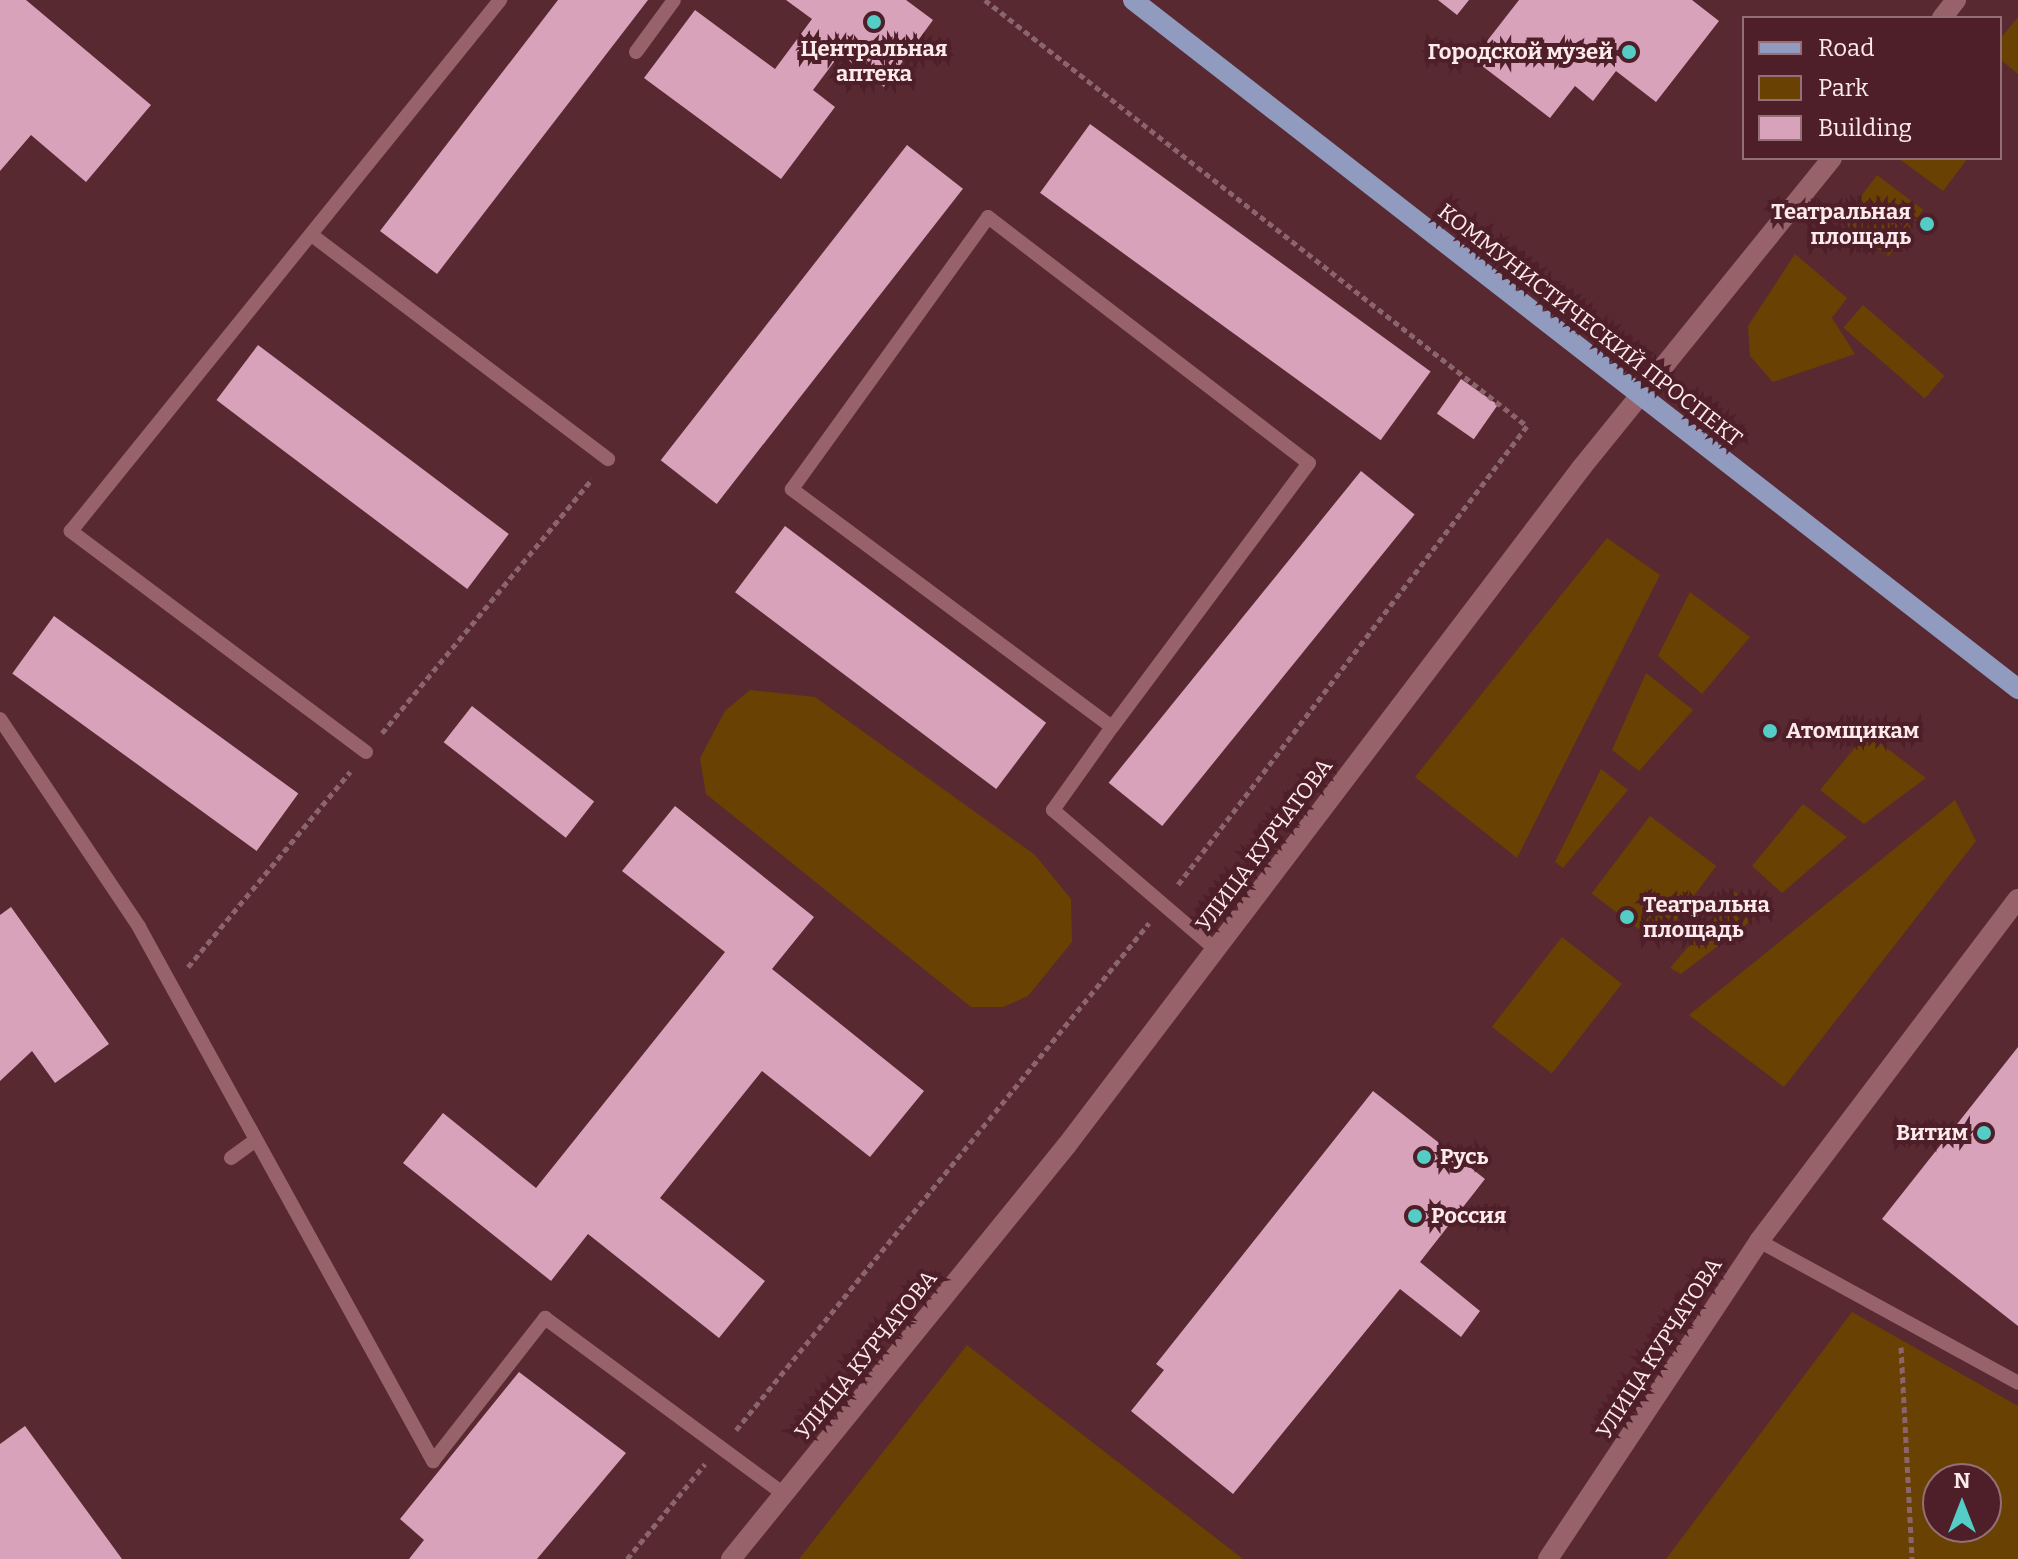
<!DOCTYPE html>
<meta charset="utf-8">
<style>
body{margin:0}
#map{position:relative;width:2018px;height:1559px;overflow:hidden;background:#592932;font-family:Bitter,serif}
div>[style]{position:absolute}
.green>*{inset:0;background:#694102;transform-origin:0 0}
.building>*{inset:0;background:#d8a2bb;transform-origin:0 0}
.path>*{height:5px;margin-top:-2.5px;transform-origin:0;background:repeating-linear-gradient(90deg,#8c656c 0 6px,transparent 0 10px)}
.service>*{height:14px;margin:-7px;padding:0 7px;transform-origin:7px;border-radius:7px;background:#98626a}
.tertiary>*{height:20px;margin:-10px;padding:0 10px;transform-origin:10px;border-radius:10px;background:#98626a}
.primary>*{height:20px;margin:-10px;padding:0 10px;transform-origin:10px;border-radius:10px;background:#909bbf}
.dots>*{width:22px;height:22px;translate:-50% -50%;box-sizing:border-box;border:4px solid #4e1f28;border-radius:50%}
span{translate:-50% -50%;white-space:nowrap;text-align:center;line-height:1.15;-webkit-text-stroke:8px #4e1f28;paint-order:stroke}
.poi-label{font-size:22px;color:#fdeaec;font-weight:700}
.right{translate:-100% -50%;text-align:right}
.left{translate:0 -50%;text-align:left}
.street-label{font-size:22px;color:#fdeaec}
.legend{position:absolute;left:1742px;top:16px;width:260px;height:144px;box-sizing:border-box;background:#4e1f28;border:2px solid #947076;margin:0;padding:10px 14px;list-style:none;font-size:24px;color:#fdeaec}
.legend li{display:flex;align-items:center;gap:16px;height:40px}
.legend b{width:40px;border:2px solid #947076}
.north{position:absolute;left:1922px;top:1463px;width:80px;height:80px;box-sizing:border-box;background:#4e1f28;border:2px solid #947076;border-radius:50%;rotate:0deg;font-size:22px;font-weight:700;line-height:32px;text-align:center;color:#fdeaec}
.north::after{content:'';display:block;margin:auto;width:28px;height:36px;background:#54cdc7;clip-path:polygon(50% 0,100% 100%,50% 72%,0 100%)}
</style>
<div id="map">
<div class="green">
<div style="clip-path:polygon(2018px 17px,2018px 74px,2000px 59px,2000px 39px)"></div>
<div style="clip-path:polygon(1898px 158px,1968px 158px,1943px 191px)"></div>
<div style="left:1877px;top:175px;width:58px;height:58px;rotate:37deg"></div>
<div style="clip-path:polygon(1795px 254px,1847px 298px,1832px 318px,1855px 354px,1773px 382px,1750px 356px,1748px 326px)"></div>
<div style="left:1863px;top:305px;width:108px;height:30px;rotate:41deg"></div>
<div style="clip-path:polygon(1607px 538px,1660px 575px,1517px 858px,1415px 777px)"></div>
<div style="clip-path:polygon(1690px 592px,1750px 637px,1702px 694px,1658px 656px)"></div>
<div style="clip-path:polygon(1646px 673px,1693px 710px,1639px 771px,1612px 750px)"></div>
<div style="clip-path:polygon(750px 690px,815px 697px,1035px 855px,1071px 899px,1072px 942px,1028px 996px,1003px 1007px,971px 1007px,706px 794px,700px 758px,725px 711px)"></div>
<div style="clip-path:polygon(1867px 733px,1926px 778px,1864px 824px,1820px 790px)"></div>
<div style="clip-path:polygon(1601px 769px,1628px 790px,1563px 868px,1555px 862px)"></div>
<div style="clip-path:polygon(1955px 800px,1976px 841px,1784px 1087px,1689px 1015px)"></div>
<div style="clip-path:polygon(1803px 804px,1847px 837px,1782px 893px,1752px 866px)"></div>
<div style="left:1650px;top:816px;width:83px;height:97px;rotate:37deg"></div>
<div style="clip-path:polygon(1735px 892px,1764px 911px,1681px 974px,1670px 968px)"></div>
<div style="left:1562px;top:937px;width:76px;height:114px;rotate:38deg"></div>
<div style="clip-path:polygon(evenodd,1852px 1312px,2018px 1406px,2018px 1559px,1666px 1559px,1852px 1312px,1938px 1479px,1986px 1479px,1986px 1527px,1938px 1527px,1938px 1479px)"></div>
<div style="clip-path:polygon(967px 1345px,1243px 1559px,799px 1559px)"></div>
</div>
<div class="building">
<div style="clip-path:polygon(0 0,26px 0,151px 105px,86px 182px,31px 135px,0 171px)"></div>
<div style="clip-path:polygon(558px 0,648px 0,437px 274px,380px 231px)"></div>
<div style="clip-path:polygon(786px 0,906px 0,933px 20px,884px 87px,840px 54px,813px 90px,835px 107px,781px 179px,644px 78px,695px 10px,775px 69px,812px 19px)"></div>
<div style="clip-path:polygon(1438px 0,1469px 0,1457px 15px)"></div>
<div style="clip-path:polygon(1519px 0,1692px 0,1719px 21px,1656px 102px,1616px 71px,1593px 101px,1575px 86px,1550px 118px,1473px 59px)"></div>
<div style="left:1090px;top:124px;width:421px;height:85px;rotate:36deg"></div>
<div style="left:907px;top:145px;width:71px;height:400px;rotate:38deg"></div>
<div style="left:258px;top:345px;width:314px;height:69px;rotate:37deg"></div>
<div style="left:1461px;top:379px;width:45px;height:42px;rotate:35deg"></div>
<div style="left:1361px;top:471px;width:69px;height:401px;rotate:39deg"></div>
<div style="left:785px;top:526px;width:327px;height:83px;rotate:37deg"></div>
<div style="left:54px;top:616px;width:302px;height:71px;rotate:36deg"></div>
<div style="left:472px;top:706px;width:155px;height:46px;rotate:38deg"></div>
<div style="clip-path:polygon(675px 806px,814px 917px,772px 969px,924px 1091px,870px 1157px,762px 1071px,660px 1198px,765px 1281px,719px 1338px,588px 1234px,551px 1281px,403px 1163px,443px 1113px,536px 1188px,725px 952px,622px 871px)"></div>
<div style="clip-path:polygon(11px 907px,109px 1044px,55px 1083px,32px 1051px,0 1081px,0 915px)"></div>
<div style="clip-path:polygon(2018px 1047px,2018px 1326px,1882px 1219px)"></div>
<div style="clip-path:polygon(1373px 1091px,1485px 1179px,1420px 1262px,1480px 1311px,1461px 1337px,1400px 1289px,1233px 1494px,1131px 1411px,1164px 1370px,1156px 1364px)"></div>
<div style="clip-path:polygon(519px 1372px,626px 1453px,537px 1559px,409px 1559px,424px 1540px,400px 1519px)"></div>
<div style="clip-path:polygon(25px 1426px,122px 1559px,0 1559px,0 1444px)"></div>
</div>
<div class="path">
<div style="left:985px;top:0;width:689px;rotate:38.17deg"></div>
<div style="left:1527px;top:426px;width:578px;rotate:127.27deg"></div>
<div style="left:382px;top:733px;width:330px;rotate:-50.4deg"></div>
<div style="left:188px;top:967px;width:254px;rotate:-50.3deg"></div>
<div style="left:1901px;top:1347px;width:212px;rotate:87deg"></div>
<div style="left:736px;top:1430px;width:654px;rotate:-50.83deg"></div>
<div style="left:627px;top:1559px;width:123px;rotate:-50.6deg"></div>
</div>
<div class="service">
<div style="left:636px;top:52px;width:64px;rotate:-53.8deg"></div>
<div style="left:988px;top:217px;width:404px;rotate:37.5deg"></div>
<div style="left:1309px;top:463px;width:329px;rotate:126.7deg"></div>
<div style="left:1112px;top:727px;width:399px;rotate:-143.4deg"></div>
<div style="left:792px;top:489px;width:335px;rotate:-54.2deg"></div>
<div style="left:313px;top:236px;width:370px;rotate:37.1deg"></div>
<div style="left:0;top:719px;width:250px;rotate:56.2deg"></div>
<div style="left:139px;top:927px;width:610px;rotate:61.16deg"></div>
<div style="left:433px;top:1461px;width:182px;rotate:-51.9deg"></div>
<div style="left:545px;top:1318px;width:297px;rotate:36.4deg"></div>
<div style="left:1112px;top:727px;width:102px;rotate:125.4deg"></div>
<div style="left:1053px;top:810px;width:212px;rotate:40.6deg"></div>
<div style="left:366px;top:752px;width:369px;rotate:-143.2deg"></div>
<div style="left:71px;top:531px;width:683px;rotate:-51.06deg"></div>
<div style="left:231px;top:1158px;width:31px;rotate:-36deg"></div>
<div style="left:1759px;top:1241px;width:295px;rotate:28.7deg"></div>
</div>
<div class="tertiary">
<div style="left:1942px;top:18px;width:23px;rotate:-52deg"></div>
<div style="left:731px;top:1559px;width:533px;rotate:-50.94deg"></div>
<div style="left:1067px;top:1145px;width:851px;rotate:-52.78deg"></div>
<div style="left:1582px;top:467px;width:397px;rotate:-51deg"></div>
<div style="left:1548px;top:1559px;width:382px;rotate:-56.4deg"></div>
<div style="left:1759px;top:1241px;width:429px;rotate:-52.9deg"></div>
</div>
<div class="primary">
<div style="left:1133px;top:0;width:1122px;rotate:37.9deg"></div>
</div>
<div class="dots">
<div style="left:874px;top:22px;background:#54cdc7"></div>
<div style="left:1629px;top:52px;background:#54cdc7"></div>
<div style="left:1927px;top:224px;background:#54cdc7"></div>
<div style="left:1770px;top:731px;background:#54cdc7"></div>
<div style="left:1627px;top:917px;background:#54cdc7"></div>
<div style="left:1984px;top:1133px;background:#54cdc7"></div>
<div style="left:1424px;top:1157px;background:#54cdc7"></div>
<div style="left:1415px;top:1216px;background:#54cdc7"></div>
</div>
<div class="poi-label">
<span style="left:874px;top:61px">Центральная<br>аптека</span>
<span class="right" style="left:1613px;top:52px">Городской музей</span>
<span class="right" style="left:1911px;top:224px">Театральная<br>площадь</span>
<span class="left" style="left:1786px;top:731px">Атомщикам</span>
<span class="left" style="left:1643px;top:917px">Театральна<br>площадь</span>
<span class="right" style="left:1968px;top:1133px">Витим</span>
<span class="left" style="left:1440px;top:1157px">Русь</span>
<span class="left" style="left:1431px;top:1216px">Россия</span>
</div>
<div class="street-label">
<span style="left:1590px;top:325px;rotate:38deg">КОММУНИСТИЧЕСКИЙ ПРОСПЕКТ</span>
<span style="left:1264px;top:845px;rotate:-53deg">УЛИЦА КУРЧАТОВА</span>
<span style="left:1659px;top:1348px;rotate:-57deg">УЛИЦА КУРЧАТОВА</span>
<span style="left:866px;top:1355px;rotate:-51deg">УЛИЦА КУРЧАТОВА</span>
</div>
<ul class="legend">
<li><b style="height:10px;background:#909bbf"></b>Road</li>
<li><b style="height:22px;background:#694102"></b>Park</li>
<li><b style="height:22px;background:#d8a2bb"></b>Building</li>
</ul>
<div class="north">N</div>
</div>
